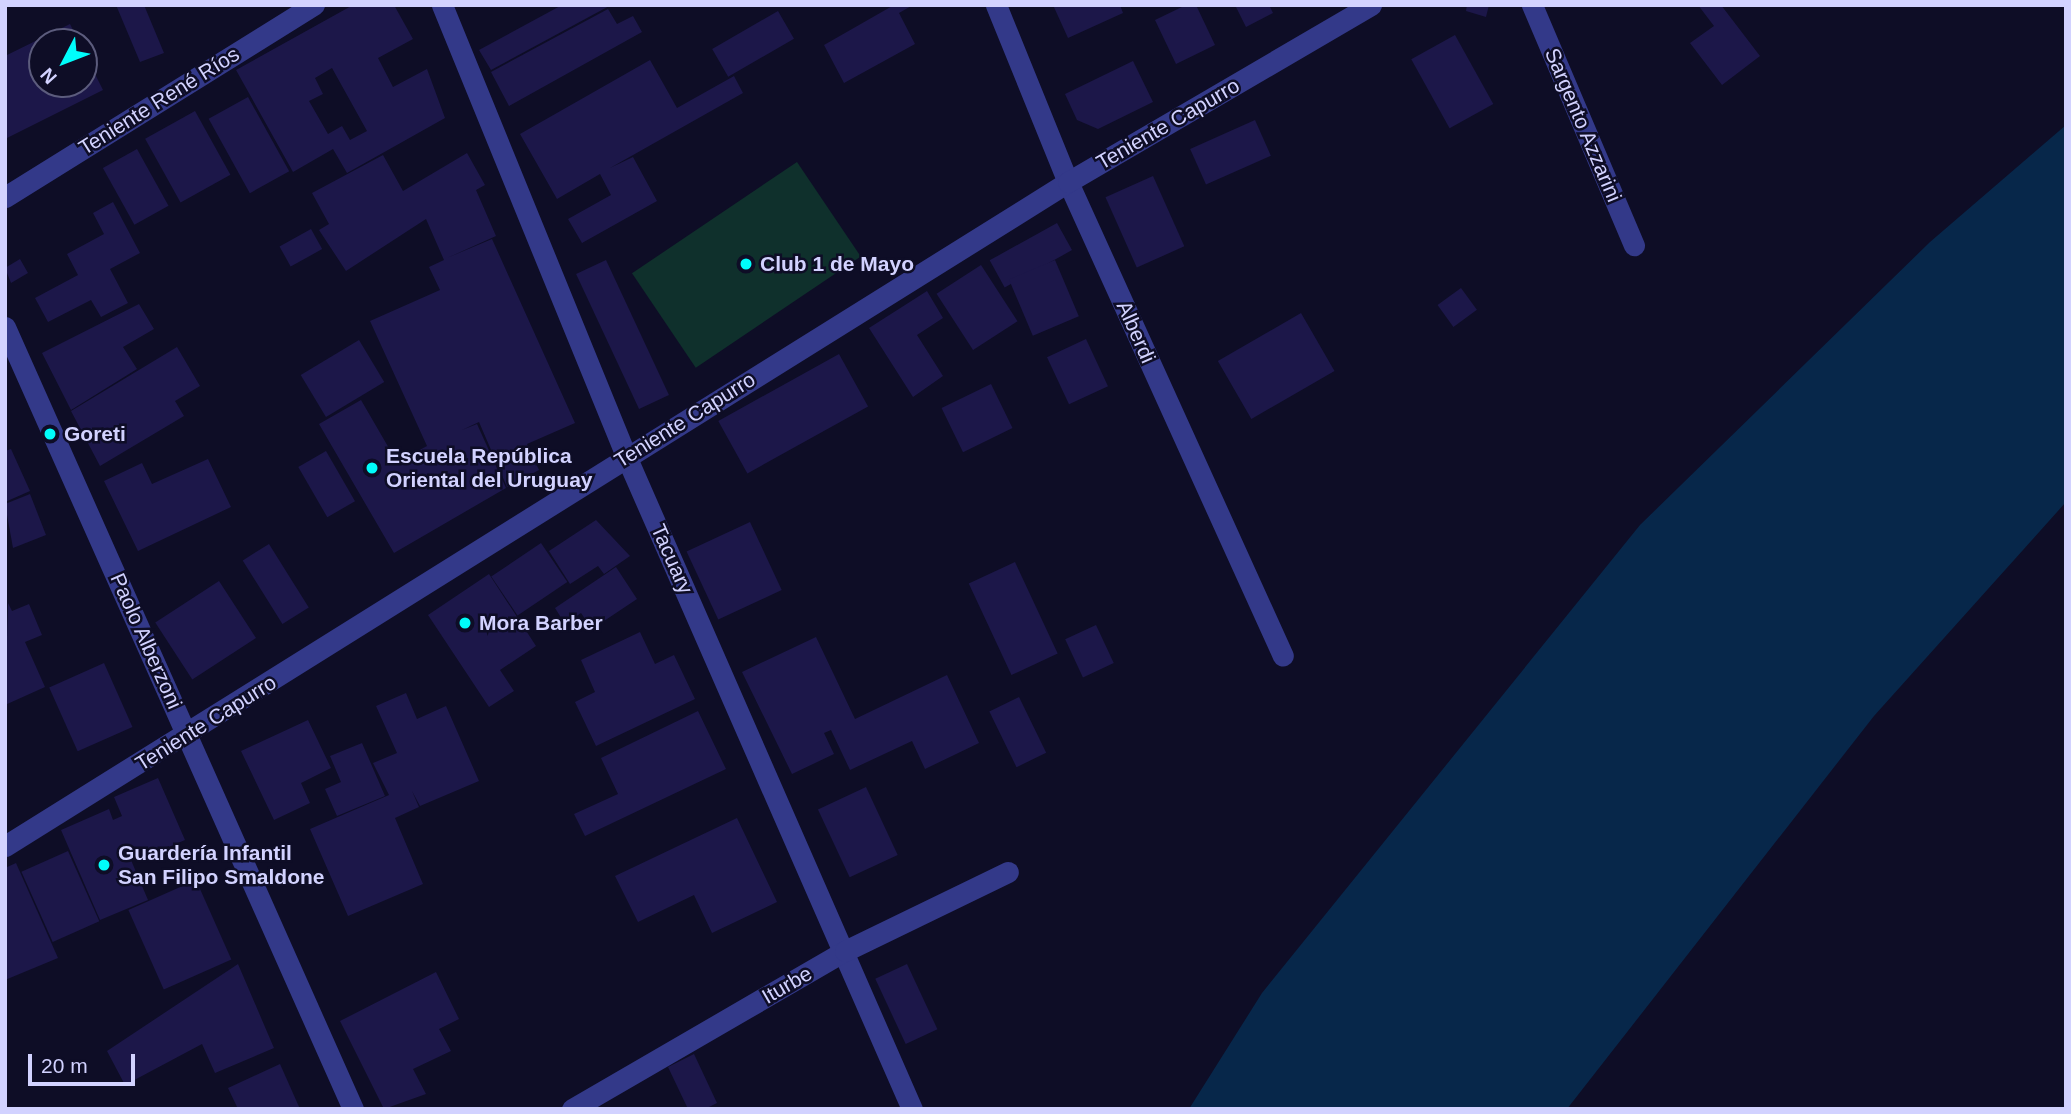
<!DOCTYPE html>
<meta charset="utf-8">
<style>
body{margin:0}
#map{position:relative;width:2071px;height:1114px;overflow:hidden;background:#0e0d26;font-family:Helvetica,sans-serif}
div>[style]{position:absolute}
.green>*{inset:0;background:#0f302c;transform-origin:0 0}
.water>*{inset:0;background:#07274a}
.building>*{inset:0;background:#1c1749;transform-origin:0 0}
.street>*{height:21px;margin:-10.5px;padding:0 10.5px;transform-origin:10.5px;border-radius:10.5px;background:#333989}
.dots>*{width:19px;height:19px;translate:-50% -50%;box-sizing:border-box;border:4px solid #0e0d26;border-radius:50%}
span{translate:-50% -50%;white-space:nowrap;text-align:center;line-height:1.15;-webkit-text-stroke:5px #0e0d26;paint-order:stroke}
.street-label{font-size:21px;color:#d2d2ff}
.poi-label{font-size:21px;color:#d2d2ff;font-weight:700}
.left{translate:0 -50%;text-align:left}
.frame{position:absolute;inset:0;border:7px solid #d2d2ff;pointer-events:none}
.north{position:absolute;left:28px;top:28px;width:70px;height:70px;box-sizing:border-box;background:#0e0d26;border:2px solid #5c5c7d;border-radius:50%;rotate:228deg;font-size:19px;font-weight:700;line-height:28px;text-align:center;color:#d2d2ff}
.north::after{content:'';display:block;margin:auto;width:24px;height:32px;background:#00fdfb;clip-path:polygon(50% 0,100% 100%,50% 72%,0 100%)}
.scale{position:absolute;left:28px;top:1054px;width:107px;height:32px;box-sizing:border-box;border:4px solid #d2d2ff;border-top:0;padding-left:9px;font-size:21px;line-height:24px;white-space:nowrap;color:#d2d2ff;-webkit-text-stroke:5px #0e0d26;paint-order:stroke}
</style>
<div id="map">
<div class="green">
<div style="left:797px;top:162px;width:114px;height:199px;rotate:56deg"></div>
</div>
<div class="water">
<div style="clip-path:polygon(2066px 125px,2066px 502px,1874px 716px,1567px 1109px,1189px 1109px,1262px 993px,1640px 525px,1930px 242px)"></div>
</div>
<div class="building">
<div style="clip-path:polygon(116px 5px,144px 5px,164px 53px,140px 62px)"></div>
<div style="clip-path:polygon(evenodd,353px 5px,394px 5px,413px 39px,378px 58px,393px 87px,427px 69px,445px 118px,347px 173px,333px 149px,293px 172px,236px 70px,353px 5px,332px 68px,367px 131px,350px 140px,342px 126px,328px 134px,309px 101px,323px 94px,315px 78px,332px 68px)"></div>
<div style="clip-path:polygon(562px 5px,611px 5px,491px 70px,479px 50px)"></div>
<div style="clip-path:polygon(913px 5px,899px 13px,915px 44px,844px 83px,824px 45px,894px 5px)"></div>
<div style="clip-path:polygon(1053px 5px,1120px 5px,1123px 13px,1068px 38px)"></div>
<div style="clip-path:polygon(1186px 5px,1196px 5px,1215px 45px,1176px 64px,1155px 20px)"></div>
<div style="clip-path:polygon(1235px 5px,1269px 5px,1273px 13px,1246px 27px)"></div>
<div style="clip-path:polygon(1467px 5px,1489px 5px,1486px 17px,1466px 11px)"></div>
<div style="clip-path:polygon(1698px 5px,1721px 5px,1760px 56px,1722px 85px,1690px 43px,1714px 26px)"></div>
<div style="clip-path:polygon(608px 9px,617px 24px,633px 16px,642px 32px,509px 106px,491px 72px)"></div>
<div style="left:778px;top:11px;width:32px;height:76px;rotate:60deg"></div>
<div style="clip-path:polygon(70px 24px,79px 42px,42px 42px,42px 84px,84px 84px,84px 52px,103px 90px,5px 139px,5px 56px)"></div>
<div style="left:1455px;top:35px;width:79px;height:50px;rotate:61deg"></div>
<div style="clip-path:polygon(650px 60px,677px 108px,734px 76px,743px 93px,610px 168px,633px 157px,657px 201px,582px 243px,568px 219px,611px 195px,600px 174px,557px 199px,520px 134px)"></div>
<div style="clip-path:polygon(1133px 61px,1153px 102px,1098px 129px,1077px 120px,1065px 94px)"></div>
<div style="left:248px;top:97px;width:85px;height:45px;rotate:61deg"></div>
<div style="left:195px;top:111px;width:73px;height:57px;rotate:61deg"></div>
<div style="left:1255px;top:120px;width:39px;height:71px;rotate:66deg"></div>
<div style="left:137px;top:149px;width:65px;height:39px;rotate:61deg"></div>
<div style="clip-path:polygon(467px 153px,485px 185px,476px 190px,496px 236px,447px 258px,492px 239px,575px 423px,527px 444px,539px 470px,507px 487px,479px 422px,462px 430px,477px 424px,506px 488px,394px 553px,319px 424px,361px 400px,397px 462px,427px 446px,370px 321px,440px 290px,429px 267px,444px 260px,426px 219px,346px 271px,319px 230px,329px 224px,312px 193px,383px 155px,403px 191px)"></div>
<div style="left:1153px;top:176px;width:77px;height:52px;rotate:66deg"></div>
<div style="clip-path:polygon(113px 202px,140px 253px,110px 269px,128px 303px,101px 317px,91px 300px,48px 322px,35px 298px,78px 275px,67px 254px,104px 234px,93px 213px)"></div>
<div style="left:1057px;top:223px;width:31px;height:77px;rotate:61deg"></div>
<div style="left:311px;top:229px;width:23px;height:36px;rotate:61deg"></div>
<div style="clip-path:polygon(20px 259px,28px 273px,11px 283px,5px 268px)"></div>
<div style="left:606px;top:260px;width:149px;height:33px;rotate:65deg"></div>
<div style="left:1055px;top:260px;width:61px;height:50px;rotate:67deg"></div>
<div style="left:981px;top:265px;width:67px;height:53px;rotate:57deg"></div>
<div style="left:1461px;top:288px;width:27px;height:29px;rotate:54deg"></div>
<div style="clip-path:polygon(927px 291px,943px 318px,917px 335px,943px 376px,913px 397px,869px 328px)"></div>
<div style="clip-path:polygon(139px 304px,154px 329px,123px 347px,137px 369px,71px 410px,42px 353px)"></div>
<div style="left:1301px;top:313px;width:67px;height:96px;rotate:60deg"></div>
<div style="left:1086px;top:339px;width:52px;height:43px;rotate:65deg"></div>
<div style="left:359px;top:340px;width:49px;height:68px;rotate:59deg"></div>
<div style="clip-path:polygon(177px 347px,200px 386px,175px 401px,184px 416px,100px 466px,71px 411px)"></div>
<div style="left:839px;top:354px;width:60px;height:138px;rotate:61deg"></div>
<div style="left:991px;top:384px;width:49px;height:55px;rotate:64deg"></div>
<div style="clip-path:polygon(11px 449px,30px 491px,5px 502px,5px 451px)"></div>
<div style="left:326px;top:451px;width:58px;height:32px;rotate:60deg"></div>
<div style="clip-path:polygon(208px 459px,231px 507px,138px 551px,104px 481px,142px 463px,152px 484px)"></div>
<div style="clip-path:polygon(30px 494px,46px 535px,13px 548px,5px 504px)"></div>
<div style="clip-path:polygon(596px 520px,630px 556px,604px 574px,598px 566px,570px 584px,549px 551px)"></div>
<div style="left:750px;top:522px;width:75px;height:70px;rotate:65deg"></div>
<div style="left:541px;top:543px;width:47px;height:60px;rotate:56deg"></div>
<div style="left:269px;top:544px;width:75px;height:31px;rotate:58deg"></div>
<div style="left:1015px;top:562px;width:101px;height:51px;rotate:65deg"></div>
<div style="clip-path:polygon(616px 567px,637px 599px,592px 629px,581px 613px,565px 624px,555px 608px)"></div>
<div style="clip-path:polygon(489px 574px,536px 646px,500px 670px,514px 691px,489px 707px,428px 615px)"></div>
<div style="left:219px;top:581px;width:68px;height:76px;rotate:57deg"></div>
<div style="clip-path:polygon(8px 603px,12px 611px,29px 604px,42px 635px,25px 642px,45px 687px,5px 705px)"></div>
<div style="left:1096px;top:625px;width:42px;height:34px;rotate:65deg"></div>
<div style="clip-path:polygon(640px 632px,655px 664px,674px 655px,695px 699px,596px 746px,575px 702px,595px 692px,581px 660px)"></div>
<div style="clip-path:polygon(816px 637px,855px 719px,947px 675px,979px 743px,925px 769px,912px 741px,850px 770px,831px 730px,824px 733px,834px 754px,792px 774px,742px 672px)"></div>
<div style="left:104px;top:663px;width:70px;height:60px;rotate:66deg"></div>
<div style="clip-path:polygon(406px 693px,417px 719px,446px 706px,479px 781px,420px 806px,412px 791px,419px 807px,395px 818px,423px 884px,348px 916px,310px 829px,389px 795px,373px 763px,397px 753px,376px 706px)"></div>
<div style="left:1019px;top:697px;width:62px;height:33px;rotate:64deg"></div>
<div style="clip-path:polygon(698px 711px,726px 769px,585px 836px,574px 814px,618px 794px,601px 758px)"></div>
<div style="clip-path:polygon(308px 720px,331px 768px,301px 783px,310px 803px,274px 820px,241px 751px)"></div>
<div style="clip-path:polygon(362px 743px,385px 796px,337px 816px,325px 789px,341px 782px,330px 756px)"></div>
<div style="clip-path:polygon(158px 778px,185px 840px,141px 859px,137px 848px,128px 853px,148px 900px,100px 920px,61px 830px,109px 809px,113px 820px,122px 816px,114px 797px)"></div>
<div style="left:866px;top:787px;width:75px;height:53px;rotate:65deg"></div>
<div style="clip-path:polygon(737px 818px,777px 902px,712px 933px,694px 895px,638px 922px,615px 876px)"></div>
<div style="left:68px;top:851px;width:77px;height:51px;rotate:66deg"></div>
<div style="clip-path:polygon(16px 863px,58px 958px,5px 980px,5px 868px)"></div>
<div style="left:196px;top:880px;width:87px;height:74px;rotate:66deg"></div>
<div style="clip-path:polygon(238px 964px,274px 1048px,215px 1073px,202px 1044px,125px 1085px,107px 1051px)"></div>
<div style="left:907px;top:964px;width:72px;height:35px;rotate:65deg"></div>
<div style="clip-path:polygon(436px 972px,459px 1019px,439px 1029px,451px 1051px,413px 1069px,426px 1094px,384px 1109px,340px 1021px)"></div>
<div style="clip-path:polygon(694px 1054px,717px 1103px,705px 1109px,688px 1109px,668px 1067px)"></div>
<div style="clip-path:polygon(280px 1064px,300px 1109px,238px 1109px,228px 1088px)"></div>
</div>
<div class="street">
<div style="left:442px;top:5px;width:487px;rotate:67.8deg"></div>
<div style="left:626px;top:456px;width:713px;rotate:66.35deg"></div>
<div style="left:996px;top:5px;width:191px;rotate:67.9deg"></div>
<div style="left:1068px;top:182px;width:520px;rotate:65.6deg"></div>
<div style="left:1532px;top:5px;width:261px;rotate:67deg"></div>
<div style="left:5px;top:197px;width:364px;rotate:-31.9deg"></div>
<div style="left:5px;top:327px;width:856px;rotate:66.01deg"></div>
<div style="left:5px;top:846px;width:1253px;rotate:-31.99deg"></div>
<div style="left:1068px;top:182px;width:351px;rotate:-30.3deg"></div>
<div style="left:572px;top:1109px;width:315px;rotate:-30.1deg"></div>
<div style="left:845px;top:951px;width:181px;rotate:-25.9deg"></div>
</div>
<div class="dots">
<div style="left:746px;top:264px;background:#00fdfb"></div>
<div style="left:50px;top:434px;background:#00fdfb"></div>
<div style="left:372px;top:468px;background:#00fdfb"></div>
<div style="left:465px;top:623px;background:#00fdfb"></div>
<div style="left:104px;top:865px;background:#00fdfb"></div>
</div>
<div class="street-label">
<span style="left:159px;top:101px;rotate:-32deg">Teniente René Ríos</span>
<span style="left:1168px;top:124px;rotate:-30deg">Teniente Capurro</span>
<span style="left:1583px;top:125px;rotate:67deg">Sargento Azzarini</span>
<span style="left:1136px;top:332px;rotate:66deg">Alberdi</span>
<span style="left:685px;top:420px;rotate:-32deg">Teniente Capurro</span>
<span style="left:672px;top:559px;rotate:66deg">Tacuary</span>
<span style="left:146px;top:641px;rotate:66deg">Paolo Alberzoni</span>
<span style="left:206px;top:723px;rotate:-32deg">Teniente Capurro</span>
<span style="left:787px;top:985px;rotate:-30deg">Iturbe</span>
</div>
<div class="poi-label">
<span class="left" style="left:760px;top:264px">Club 1 de Mayo</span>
<span class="left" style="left:64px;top:434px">Goreti</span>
<span class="left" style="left:386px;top:468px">Escuela República<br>Oriental del Uruguay</span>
<span class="left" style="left:479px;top:623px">Mora Barber</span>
<span class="left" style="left:118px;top:865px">Guardería Infantil<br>San Filipo Smaldone</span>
</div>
<div class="frame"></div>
<div class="north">N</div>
<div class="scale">20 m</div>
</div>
